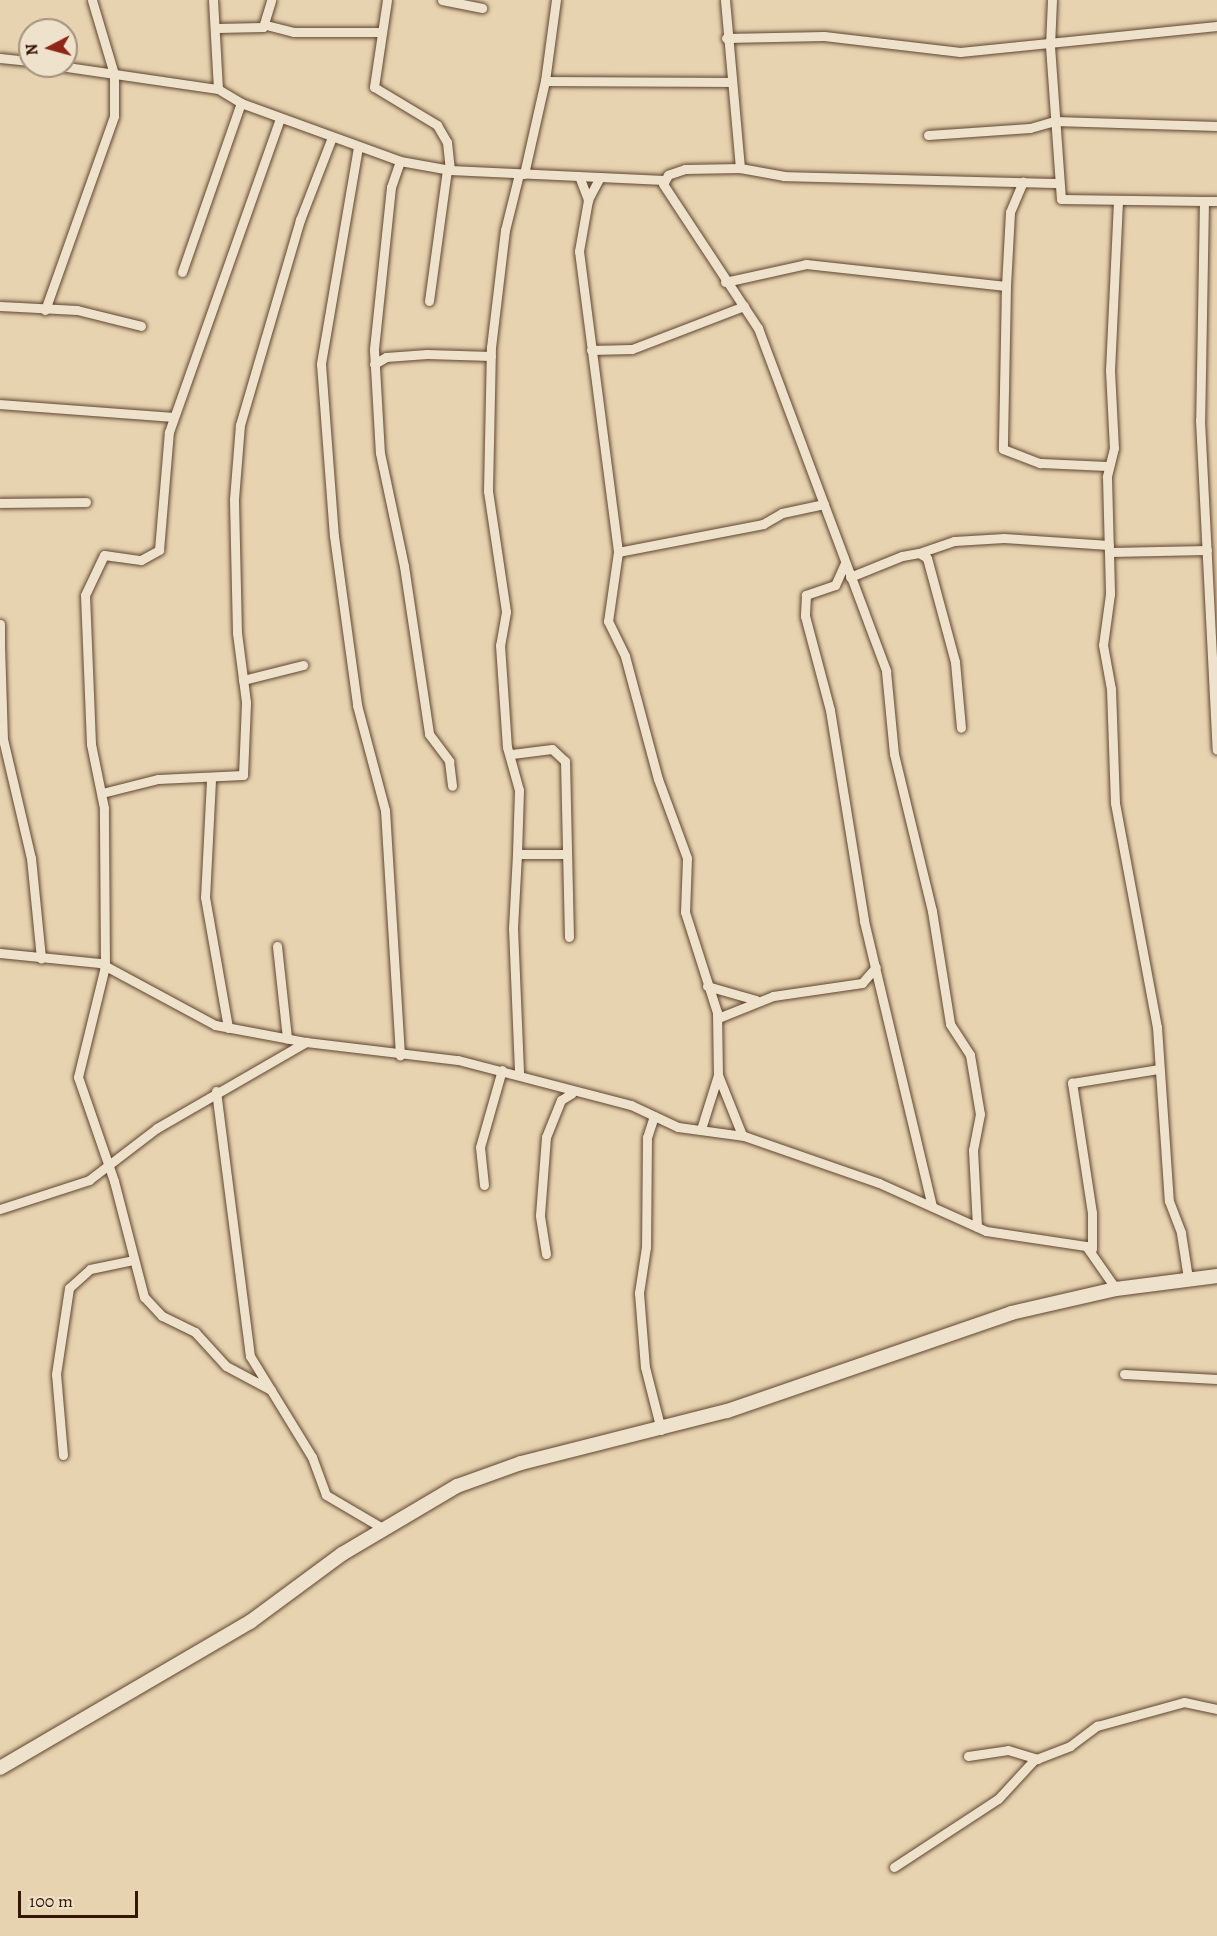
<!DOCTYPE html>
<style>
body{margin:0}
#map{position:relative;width:1217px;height:1936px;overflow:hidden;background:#e7d3b0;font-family:Alegreya,serif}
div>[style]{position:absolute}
.roads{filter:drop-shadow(0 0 2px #604530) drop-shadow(0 0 2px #604530)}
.street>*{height:9px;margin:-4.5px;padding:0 4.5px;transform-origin:4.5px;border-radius:4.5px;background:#efe2cc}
.secondary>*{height:14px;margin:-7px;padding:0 7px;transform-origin:7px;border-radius:7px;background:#efe2cc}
span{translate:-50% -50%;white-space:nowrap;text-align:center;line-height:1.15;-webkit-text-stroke:5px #efe2cc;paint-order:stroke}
.north{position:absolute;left:18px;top:18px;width:60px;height:60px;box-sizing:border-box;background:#efe2cc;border:2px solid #a4907d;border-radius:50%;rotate:264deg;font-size:16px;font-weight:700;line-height:24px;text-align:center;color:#331606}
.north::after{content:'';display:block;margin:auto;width:21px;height:27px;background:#8f2418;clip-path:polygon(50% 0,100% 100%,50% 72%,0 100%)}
.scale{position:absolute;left:18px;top:1891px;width:120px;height:27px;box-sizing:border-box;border:3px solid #331606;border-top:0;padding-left:8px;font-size:18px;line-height:21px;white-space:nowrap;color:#331606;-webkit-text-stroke:4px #efe2cc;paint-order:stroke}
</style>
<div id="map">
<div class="roads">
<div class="street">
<div style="left:213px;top:0;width:89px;rotate:86.8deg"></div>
<div style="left:387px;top:0;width:88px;rotate:98.5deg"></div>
<div style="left:374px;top:87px;width:74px;rotate:31.1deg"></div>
<div style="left:437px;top:125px;width:20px;rotate:60deg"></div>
<div style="left:447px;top:142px;width:28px;rotate:84deg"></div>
<div style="left:442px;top:0;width:41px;rotate:11.3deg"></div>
<div style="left:725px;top:0;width:169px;rotate:84.9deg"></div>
<div style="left:740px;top:168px;width:45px;rotate:10.3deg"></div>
<div style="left:784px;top:176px;width:275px;rotate:1.5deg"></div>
<div style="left:1052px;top:0;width:46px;rotate:92.5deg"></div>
<div style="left:1050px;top:46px;width:153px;rotate:85.9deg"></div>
<div style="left:1061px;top:199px;width:143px;rotate:0.8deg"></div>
<div style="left:266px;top:25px;width:29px;rotate:14deg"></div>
<div style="left:294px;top:32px;width:85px"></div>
<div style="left:217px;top:28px;width:46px;rotate:-1.2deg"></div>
<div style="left:263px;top:27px;width:28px;rotate:-73deg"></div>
<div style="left:726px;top:38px;width:98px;rotate:-1.2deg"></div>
<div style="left:824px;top:36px;width:137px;rotate:6.7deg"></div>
<div style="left:960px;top:52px;width:258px;rotate:-5.8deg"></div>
<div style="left:0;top:58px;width:30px;rotate:6deg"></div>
<div style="left:60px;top:66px;width:160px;rotate:8.3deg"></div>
<div style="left:218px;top:89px;width:27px;rotate:31deg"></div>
<div style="left:241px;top:103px;width:169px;rotate:20deg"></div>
<div style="left:400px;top:161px;width:51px;rotate:10.2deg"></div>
<div style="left:450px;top:170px;width:214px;rotate:2.7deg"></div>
<div style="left:545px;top:81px;width:185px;rotate:0.3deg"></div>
<div style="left:928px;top:135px;width:102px;rotate:-3.9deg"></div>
<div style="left:1030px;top:128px;width:25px;rotate:-16deg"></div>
<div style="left:1054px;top:121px;width:163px;rotate:1.8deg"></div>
<div style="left:358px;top:147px;width:220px;rotate:99.7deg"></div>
<div style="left:321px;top:364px;width:172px;rotate:85.7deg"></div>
<div style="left:334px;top:536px;width:171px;rotate:82.2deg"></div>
<div style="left:357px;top:705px;width:109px;rotate:75.1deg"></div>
<div style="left:385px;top:810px;width:246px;rotate:86.5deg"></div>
<div style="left:400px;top:161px;width:28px;rotate:109deg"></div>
<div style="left:391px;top:187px;width:164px;rotate:96deg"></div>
<div style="left:374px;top:350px;width:103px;rotate:86.7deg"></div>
<div style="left:380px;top:453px;width:116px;rotate:78deg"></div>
<div style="left:404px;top:566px;width:170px;rotate:81.5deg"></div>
<div style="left:429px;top:734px;width:34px;rotate:53deg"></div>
<div style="left:449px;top:761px;width:25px;rotate:83deg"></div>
<div style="left:740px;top:168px;width:55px;rotate:179deg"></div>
<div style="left:685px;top:169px;width:18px;rotate:161deg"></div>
<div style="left:668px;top:175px;width:10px;rotate:119deg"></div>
<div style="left:663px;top:184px;width:173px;rotate:56.6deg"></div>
<div style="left:758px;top:328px;width:366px;rotate:69.5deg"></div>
<div style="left:886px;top:671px;width:83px;rotate:84.5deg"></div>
<div style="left:894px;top:754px;width:162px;rotate:76.4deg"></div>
<div style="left:932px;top:911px;width:114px;rotate:80.9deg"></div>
<div style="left:950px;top:1024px;width:37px;rotate:57deg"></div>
<div style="left:970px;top:1055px;width:60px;rotate:80.4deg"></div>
<div style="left:980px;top:1114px;width:37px;rotate:101deg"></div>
<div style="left:973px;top:1150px;width:77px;rotate:87deg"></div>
<div style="left:519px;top:174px;width:58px;rotate:104deg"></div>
<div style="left:505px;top:230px;width:118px;rotate:96.8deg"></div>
<div style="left:491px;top:347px;width:144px;rotate:91.2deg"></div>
<div style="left:488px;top:491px;width:122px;rotate:81.5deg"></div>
<div style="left:506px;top:612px;width:34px;rotate:100deg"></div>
<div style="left:500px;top:645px;width:102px;rotate:86.1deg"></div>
<div style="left:507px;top:747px;width:45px;rotate:74.4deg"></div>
<div style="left:519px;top:790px;width:64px;rotate:91.8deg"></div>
<div style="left:517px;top:854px;width:48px"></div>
<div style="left:524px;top:174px;width:95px;rotate:-77.3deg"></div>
<div style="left:545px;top:81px;width:82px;rotate:-82.3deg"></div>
<div style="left:579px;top:176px;width:26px;rotate:69deg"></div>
<div style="left:600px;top:177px;width:26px;rotate:118deg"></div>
<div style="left:588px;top:200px;width:52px;rotate:100deg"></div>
<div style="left:579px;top:251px;width:304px;rotate:82.6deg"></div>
<div style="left:618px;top:552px;width:70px;rotate:98.2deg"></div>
<div style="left:608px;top:621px;width:39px;rotate:64deg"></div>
<div style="left:625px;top:656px;width:127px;rotate:75deg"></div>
<div style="left:658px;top:779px;width:84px;rotate:69.8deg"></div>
<div style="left:687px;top:858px;width:54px;rotate:92.1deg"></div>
<div style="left:685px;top:912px;width:105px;rotate:72.3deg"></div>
<div style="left:717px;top:1012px;width:63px;rotate:89.1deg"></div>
<div style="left:718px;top:1075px;width:65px;rotate:68.2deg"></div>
<div style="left:1118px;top:201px;width:169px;rotate:92.7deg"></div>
<div style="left:1110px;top:370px;width:78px;rotate:87.1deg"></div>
<div style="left:1114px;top:448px;width:30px;rotate:104deg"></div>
<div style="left:1107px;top:477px;width:117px;rotate:88.5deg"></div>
<div style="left:1110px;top:594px;width:51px;rotate:97.8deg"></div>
<div style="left:1103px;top:645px;width:45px;rotate:79.7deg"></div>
<div style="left:1111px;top:689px;width:114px;rotate:88deg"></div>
<div style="left:1115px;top:803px;width:228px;rotate:79.4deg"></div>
<div style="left:1157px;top:1027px;width:174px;rotate:86.1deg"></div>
<div style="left:1169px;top:1201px;width:34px;rotate:69deg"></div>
<div style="left:1181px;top:1233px;width:46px;rotate:81.2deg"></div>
<div style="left:1217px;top:201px;width:13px;rotate:180deg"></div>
<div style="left:1204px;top:201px;width:219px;rotate:91deg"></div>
<div style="left:1200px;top:420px;width:330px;rotate:87.1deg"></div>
<div style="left:182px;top:272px;width:179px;rotate:-70.8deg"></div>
<div style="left:725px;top:282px;width:83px;rotate:-12.5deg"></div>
<div style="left:806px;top:264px;width:201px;rotate:6.3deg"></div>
<div style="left:1006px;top:286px;width:163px;rotate:91.1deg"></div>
<div style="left:1003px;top:449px;width:40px;rotate:21deg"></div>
<div style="left:1040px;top:463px;width:68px;rotate:2.5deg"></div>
<div style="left:1006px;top:286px;width:74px;rotate:-86.9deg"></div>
<div style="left:1010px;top:212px;width:33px;rotate:-67deg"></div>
<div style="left:429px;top:301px;width:132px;rotate:-82.2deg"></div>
<div style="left:0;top:306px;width:77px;rotate:3deg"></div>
<div style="left:77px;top:310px;width:66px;rotate:14deg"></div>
<div style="left:45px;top:310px;width:206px;rotate:-70.4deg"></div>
<div style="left:114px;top:116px;width:42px;rotate:-90deg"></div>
<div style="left:114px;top:74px;width:77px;rotate:-106.6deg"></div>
<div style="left:591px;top:350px;width:41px;rotate:-1.4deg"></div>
<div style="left:632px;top:349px;width:120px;rotate:-21deg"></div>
<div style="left:374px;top:364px;width:14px;rotate:-30deg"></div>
<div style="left:386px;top:357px;width:41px;rotate:-4.2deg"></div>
<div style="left:427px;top:354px;width:64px;rotate:1.8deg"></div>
<div style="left:0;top:404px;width:173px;rotate:4.3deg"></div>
<div style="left:0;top:503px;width:86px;rotate:-0.7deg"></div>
<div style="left:618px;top:552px;width:148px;rotate:-10.9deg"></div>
<div style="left:763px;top:524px;width:22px;rotate:-30deg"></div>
<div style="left:782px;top:513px;width:43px;rotate:-12.1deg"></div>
<div style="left:1110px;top:552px;width:97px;rotate:-1.2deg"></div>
<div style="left:919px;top:553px;width:37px;rotate:-19deg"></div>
<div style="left:954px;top:541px;width:50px;rotate:-3.4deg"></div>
<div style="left:1004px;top:538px;width:105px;rotate:3.8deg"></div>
<div style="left:845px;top:563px;width:24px;rotate:114deg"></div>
<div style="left:835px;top:585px;width:31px;rotate:161deg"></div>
<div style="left:806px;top:595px;width:21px;rotate:93deg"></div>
<div style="left:805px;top:616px;width:97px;rotate:75.1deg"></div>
<div style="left:830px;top:710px;width:214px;rotate:80.8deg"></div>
<div style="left:864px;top:921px;width:293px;rotate:76.6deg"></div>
<div style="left:850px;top:577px;width:56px;rotate:-22deg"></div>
<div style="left:902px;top:556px;width:17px;rotate:-10deg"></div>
<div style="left:919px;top:553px;width:9px;rotate:32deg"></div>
<div style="left:927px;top:558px;width:108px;rotate:74.9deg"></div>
<div style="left:955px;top:662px;width:66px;rotate:84.8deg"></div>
<div style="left:0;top:624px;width:20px;rotate:90deg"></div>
<div style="left:0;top:645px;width:94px;rotate:88.2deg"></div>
<div style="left:3px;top:739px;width:122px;rotate:76.8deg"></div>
<div style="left:31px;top:858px;width:101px;rotate:84.3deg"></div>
<div style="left:243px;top:680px;width:62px;rotate:-14deg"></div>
<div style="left:512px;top:754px;width:40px;rotate:-7.1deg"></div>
<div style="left:552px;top:749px;width:18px;rotate:43deg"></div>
<div style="left:565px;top:761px;width:176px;rotate:88.7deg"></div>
<div style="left:211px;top:780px;width:117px;rotate:92.9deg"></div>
<div style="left:205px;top:897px;width:133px;rotate:80deg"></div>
<div style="left:102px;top:793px;width:58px;rotate:-14deg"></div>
<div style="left:158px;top:779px;width:85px;rotate:-2.7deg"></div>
<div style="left:243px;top:775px;width:73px;rotate:-87.6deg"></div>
<div style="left:246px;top:702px;width:70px;rotate:-97.4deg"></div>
<div style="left:237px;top:633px;width:134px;rotate:-91.3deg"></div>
<div style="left:234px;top:499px;width:74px;rotate:-85.4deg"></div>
<div style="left:240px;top:425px;width:214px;rotate:-73.7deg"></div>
<div style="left:300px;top:220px;width:89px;rotate:-68.9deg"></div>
<div style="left:517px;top:854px;width:74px;rotate:93.1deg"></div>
<div style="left:513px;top:928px;width:146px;rotate:87.6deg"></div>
<div style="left:277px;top:946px;width:93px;rotate:83.8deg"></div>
<div style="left:0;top:953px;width:100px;rotate:5.7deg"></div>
<div style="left:100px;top:963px;width:131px;rotate:28.3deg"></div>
<div style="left:215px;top:1025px;width:93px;rotate:10.6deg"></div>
<div style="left:306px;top:1042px;width:153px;rotate:6.8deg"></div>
<div style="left:458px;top:1060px;width:179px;rotate:14.6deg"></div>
<div style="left:631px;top:1105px;width:52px;rotate:25.1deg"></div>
<div style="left:678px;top:1127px;width:67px;rotate:7.8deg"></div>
<div style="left:744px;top:1136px;width:143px;rotate:19.2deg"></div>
<div style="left:879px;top:1183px;width:117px;rotate:24.2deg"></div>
<div style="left:986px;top:1231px;width:101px;rotate:8.5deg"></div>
<div style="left:1086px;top:1246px;width:52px;rotate:55.1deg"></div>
<div style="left:707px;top:986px;width:51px;rotate:15.9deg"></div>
<div style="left:718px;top:1018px;width:59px;rotate:-21.8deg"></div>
<div style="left:773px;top:996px;width:90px;rotate:-8.3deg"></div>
<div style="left:862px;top:983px;width:21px;rotate:-49deg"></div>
<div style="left:216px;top:1091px;width:267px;rotate:82.7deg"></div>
<div style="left:250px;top:1356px;width:119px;rotate:58.5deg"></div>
<div style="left:312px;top:1457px;width:40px;rotate:69.8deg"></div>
<div style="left:326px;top:1495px;width:67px;rotate:30.4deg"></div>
<div style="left:654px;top:1116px;width:22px;rotate:108deg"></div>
<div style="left:647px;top:1137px;width:110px;rotate:90.5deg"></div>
<div style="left:646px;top:1247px;width:47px;rotate:98.7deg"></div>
<div style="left:639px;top:1293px;width:74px;rotate:85.4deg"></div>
<div style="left:645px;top:1367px;width:65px;rotate:75.7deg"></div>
<div style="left:701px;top:1129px;width:57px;rotate:-72.5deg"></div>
<div style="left:484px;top:1185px;width:38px;rotate:-96deg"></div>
<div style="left:480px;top:1147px;width:80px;rotate:-74.1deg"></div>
<div style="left:0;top:1209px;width:94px;rotate:-18deg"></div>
<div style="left:89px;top:1180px;width:86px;rotate:-37.4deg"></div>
<div style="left:157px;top:1128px;width:172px;rotate:-30deg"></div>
<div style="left:1092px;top:1249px;width:36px;rotate:-90deg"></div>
<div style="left:1092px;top:1213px;width:132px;rotate:-98.7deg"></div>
<div style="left:1072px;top:1083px;width:87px;rotate:-9.2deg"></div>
<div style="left:546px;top:1254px;width:39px;rotate:-99deg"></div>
<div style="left:540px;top:1215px;width:78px;rotate:-85.6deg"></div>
<div style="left:546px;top:1137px;width:40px;rotate:-68deg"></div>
<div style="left:561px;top:1100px;width:13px;rotate:-32deg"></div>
<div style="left:1124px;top:1374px;width:93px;rotate:3.1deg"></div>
<div style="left:271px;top:1390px;width:51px;rotate:-151.9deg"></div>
<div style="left:226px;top:1366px;width:46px;rotate:-132.4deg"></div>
<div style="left:195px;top:1332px;width:37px;rotate:-154deg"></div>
<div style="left:162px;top:1316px;width:26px;rotate:-133deg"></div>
<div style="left:144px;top:1297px;width:120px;rotate:-104.5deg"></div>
<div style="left:114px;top:1181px;width:110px;rotate:-109.1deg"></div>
<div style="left:78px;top:1077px;width:114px;rotate:-76.3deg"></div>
<div style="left:105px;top:966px;width:158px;rotate:-90.4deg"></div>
<div style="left:104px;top:808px;width:65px;rotate:-101.5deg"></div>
<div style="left:91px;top:744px;width:149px;rotate:-92.3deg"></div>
<div style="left:85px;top:595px;width:44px;rotate:-64.6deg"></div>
<div style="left:104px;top:555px;width:37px;rotate:8deg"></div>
<div style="left:141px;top:560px;width:21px;rotate:-29deg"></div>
<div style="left:159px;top:550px;width:118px;rotate:-85.2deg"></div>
<div style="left:169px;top:432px;width:333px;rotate:-70.5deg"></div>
<div style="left:63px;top:1455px;width:81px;rotate:-94.9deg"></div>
<div style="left:56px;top:1374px;width:87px;rotate:-81.4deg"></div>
<div style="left:69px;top:1288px;width:28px;rotate:-42deg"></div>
<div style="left:90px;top:1269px;width:45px;rotate:-11.6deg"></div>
<div style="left:968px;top:1756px;width:40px;rotate:-8.5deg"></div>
<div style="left:1008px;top:1750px;width:31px;rotate:17deg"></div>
<div style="left:894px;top:1867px;width:124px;rotate:-33.2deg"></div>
<div style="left:998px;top:1799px;width:53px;rotate:-47.3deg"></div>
<div style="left:1034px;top:1760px;width:39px;rotate:-21deg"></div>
<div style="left:1070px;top:1746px;width:34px;rotate:-37deg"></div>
<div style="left:1097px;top:1726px;width:90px;rotate:-15.4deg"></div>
<div style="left:1184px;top:1702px;width:34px;rotate:12deg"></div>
</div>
<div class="secondary">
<div style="left:0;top:1768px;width:290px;rotate:-30.3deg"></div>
<div style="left:250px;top:1622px;width:114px;rotate:-36.5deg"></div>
<div style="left:342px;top:1554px;width:134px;rotate:-30.6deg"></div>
<div style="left:457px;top:1486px;width:68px;rotate:-19.8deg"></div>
<div style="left:521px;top:1463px;width:212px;rotate:-14.2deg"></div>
<div style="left:727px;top:1411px;width:300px;rotate:-19deg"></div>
<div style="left:1011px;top:1313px;width:108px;rotate:-12.9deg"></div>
<div style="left:1116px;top:1289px;width:102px;rotate:-7.3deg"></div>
</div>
</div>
<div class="north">N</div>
<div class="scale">100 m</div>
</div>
